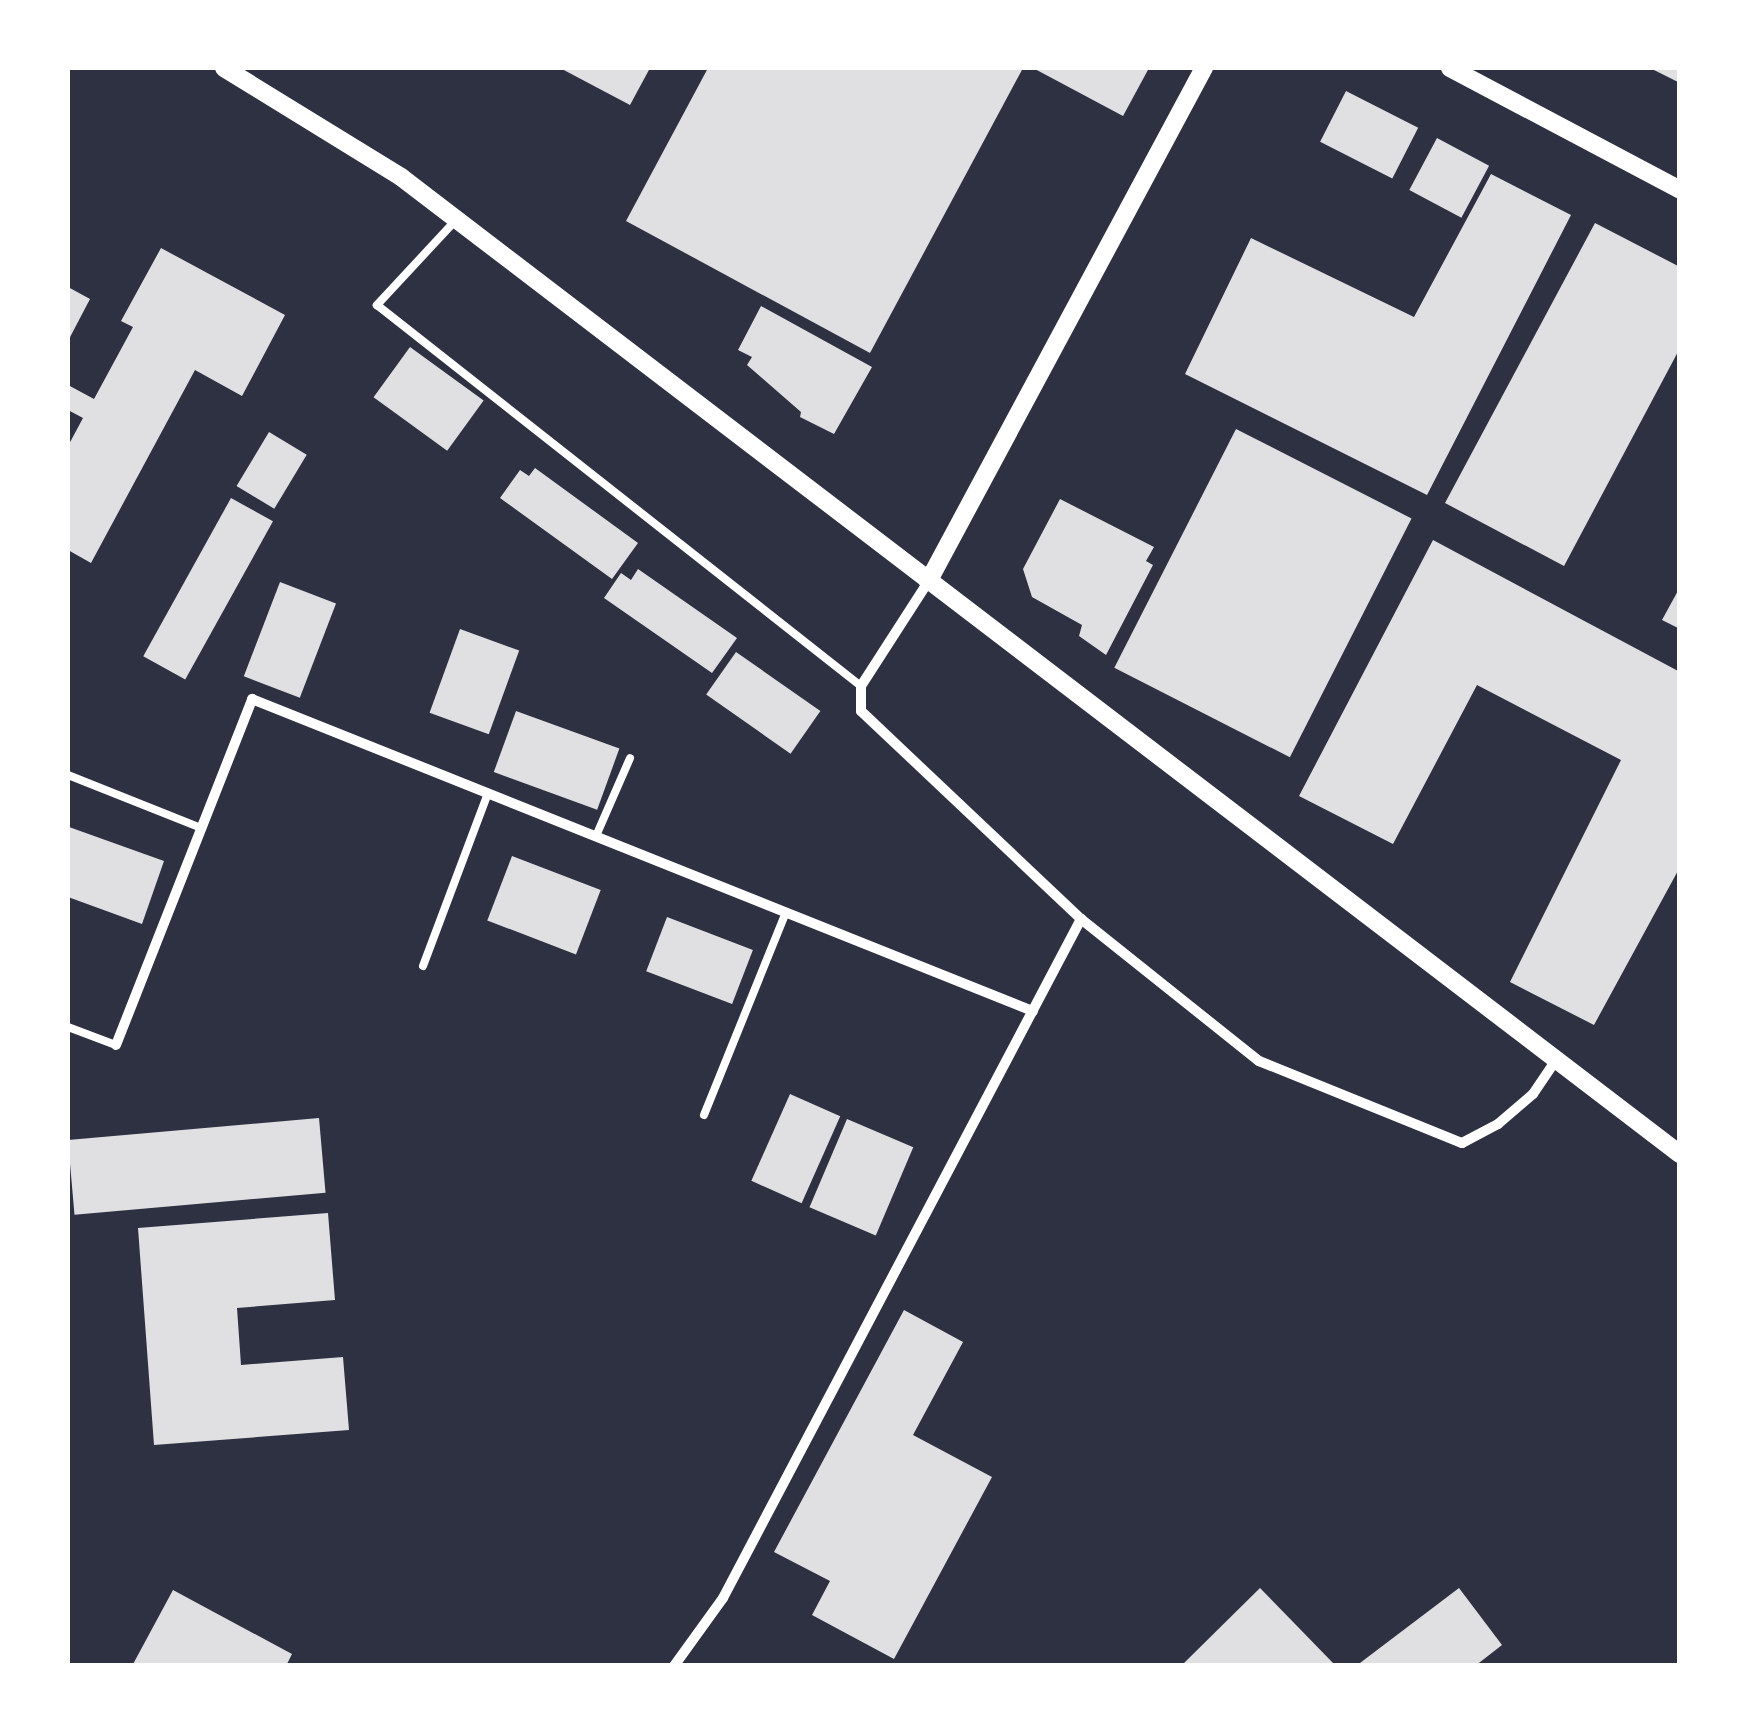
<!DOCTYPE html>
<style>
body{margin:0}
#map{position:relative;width:1747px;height:1733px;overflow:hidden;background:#2d3142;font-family:"Golos Text",sans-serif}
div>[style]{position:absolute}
.building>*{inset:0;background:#e0e0e3;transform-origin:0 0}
.service>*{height:8px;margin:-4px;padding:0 4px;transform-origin:4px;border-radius:4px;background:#fff}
.minor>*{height:10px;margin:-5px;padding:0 5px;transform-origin:5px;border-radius:5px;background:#fff}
.tertiary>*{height:18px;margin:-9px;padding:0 9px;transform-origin:9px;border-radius:9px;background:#fff}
span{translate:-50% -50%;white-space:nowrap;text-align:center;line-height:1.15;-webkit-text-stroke:8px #fff;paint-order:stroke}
.frame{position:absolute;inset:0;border:70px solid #fff;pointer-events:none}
</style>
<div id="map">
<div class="building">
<div style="clip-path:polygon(560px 68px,650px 68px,630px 105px)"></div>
<div style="clip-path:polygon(708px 68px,1023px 68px,870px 353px,626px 221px)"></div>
<div style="clip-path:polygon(1033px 68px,1149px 68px,1123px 116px)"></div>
<div style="clip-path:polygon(1650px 68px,1680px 68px,1680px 83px)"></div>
<div style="left:1346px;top:91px;width:81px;height:57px;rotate:27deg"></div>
<div style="left:1437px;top:138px;width:59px;height:59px;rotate:28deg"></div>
<div style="clip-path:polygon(1491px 174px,1571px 215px,1427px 495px,1185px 374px,1251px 238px,1414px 317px)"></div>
<div style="clip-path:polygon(1595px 223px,1680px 267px,1680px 348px,1564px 566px,1445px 503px)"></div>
<div style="clip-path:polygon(161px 248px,285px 315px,242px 396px,195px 370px,91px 563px,68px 550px,68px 446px,83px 418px,68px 410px,68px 385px,94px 399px,133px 327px,121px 321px)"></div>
<div style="clip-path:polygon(68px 287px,90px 299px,68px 341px)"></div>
<div style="clip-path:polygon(761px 306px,872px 367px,834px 434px,800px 417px,801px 412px,747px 365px,752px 357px,738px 350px)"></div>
<div style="left:410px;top:347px;width:91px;height:62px;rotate:36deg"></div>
<div style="left:1236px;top:429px;width:197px;height:268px;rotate:27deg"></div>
<div style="left:269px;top:432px;width:44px;height:63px;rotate:31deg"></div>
<div style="clip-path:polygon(535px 468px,638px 543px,612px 579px,500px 498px,520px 470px,529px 476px)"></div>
<div style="left:231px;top:498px;width:48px;height:181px;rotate:29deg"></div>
<div style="clip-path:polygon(1060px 499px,1154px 547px,1146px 561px,1153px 565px,1106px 655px,1079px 636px,1082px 625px,1032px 597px,1023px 569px)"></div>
<div style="clip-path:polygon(1433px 540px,1680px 672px,1680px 867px,1594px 1025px,1510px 982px,1621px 760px,1477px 685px,1393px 844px,1299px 796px)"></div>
<div style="clip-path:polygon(638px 569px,737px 638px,712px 673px,604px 598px,621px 573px,631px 580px)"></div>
<div style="left:280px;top:582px;width:60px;height:101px;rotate:21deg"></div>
<div style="clip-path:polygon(1680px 587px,1680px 629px,1662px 620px)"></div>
<div style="left:460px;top:629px;width:63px;height:89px;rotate:20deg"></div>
<div style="left:736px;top:652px;width:103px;height:52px;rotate:35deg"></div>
<div style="left:516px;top:711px;width:110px;height:65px;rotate:20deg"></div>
<div style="clip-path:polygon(69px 827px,164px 861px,142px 924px,68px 897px)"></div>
<div style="left:512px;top:856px;width:95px;height:69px;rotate:21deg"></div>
<div style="left:667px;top:917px;width:92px;height:58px;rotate:21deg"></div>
<div style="left:790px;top:1094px;width:55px;height:95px;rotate:24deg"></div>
<div style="left:319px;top:1118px;width:75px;height:252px;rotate:85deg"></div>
<div style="left:847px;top:1119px;width:72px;height:96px;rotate:23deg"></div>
<div style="clip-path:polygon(328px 1213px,335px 1300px,237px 1308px,241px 1365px,343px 1357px,349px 1430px,154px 1445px,138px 1228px)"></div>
<div style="clip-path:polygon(904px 1310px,963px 1342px,913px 1435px,992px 1477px,894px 1659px,812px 1615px,830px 1581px,774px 1552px)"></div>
<div style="clip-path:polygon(1260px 1588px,1333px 1663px,1181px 1666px)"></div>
<div style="clip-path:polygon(1459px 1588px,1502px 1645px,1475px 1666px,1356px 1666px)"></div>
<div style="clip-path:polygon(173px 1590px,292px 1654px,286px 1666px,132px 1666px)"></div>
</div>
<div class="service">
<div style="left:455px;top:221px;width:115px;rotate:132.9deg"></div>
<div style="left:377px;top:305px;width:616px;rotate:38.21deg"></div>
<div style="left:68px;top:775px;width:143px;rotate:21.7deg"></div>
<div style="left:596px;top:836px;width:85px;rotate:-66.4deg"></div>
<div style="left:423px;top:966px;width:185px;rotate:-69.4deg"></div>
<div style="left:68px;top:1027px;width:51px;rotate:20.6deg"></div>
<div style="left:704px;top:1115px;width:219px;rotate:-68deg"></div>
</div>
<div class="minor">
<div style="left:928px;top:582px;width:124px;rotate:122.8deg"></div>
<div style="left:861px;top:686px;width:25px;rotate:90deg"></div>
<div style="left:861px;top:711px;width:303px;rotate:43.4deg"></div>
<div style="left:116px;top:1045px;width:372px;rotate:-68.5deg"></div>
<div style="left:252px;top:699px;width:841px;rotate:21.78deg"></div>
<div style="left:674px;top:1666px;width:84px;rotate:-54.2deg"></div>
<div style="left:723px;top:1598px;width:768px;rotate:-62.2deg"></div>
<div style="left:1081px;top:919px;width:228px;rotate:38.6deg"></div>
<div style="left:1259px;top:1061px;width:219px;rotate:22deg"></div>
<div style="left:1462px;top:1143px;width:41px;rotate:-27.8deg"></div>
<div style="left:1498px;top:1124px;width:46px;rotate:-40.6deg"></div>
<div style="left:1533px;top:1094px;width:41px;rotate:-55.9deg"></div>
</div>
<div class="tertiary">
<div style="left:224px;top:68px;width:208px;rotate:31.6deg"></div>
<div style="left:401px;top:177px;width:1609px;rotate:37.38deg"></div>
<div style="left:1450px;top:68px;width:260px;rotate:27.9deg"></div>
<div style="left:928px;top:582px;width:583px;rotate:-61.77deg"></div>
</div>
<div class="frame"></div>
</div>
